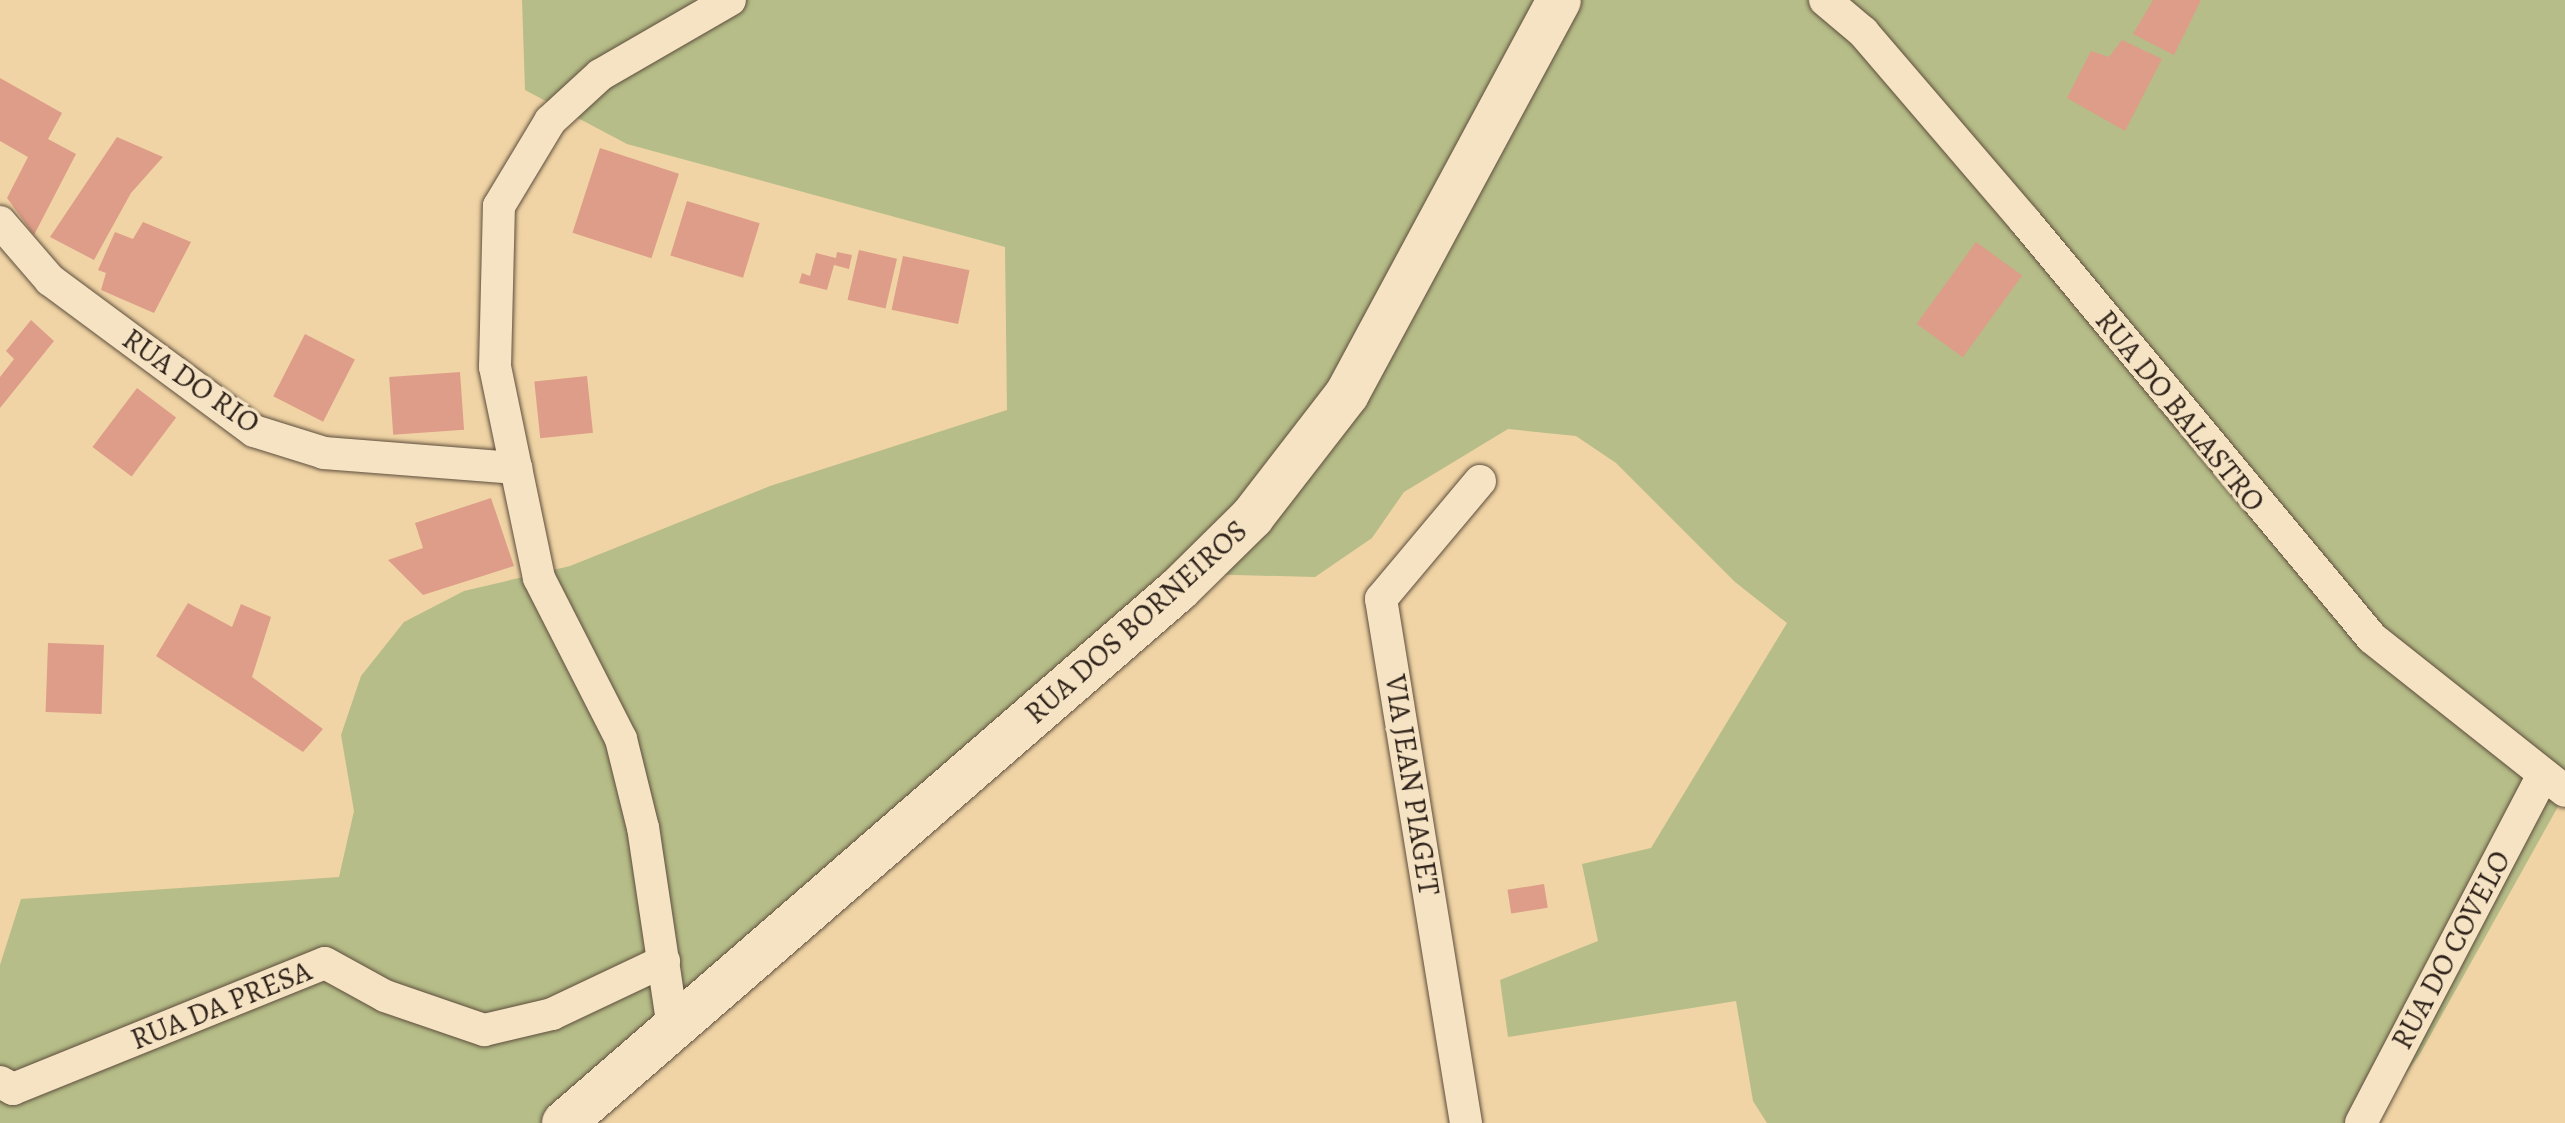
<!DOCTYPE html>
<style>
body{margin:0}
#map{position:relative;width:2565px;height:1123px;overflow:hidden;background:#f0d4a5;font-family:Alegreya,serif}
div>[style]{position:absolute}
.green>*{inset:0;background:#b6bd88}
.building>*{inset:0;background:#de9d88;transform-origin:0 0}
.roads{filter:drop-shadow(0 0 2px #5e4e3d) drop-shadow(0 0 2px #5e4e3d)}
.street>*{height:32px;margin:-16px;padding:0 16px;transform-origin:16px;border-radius:16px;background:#f5e3c4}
.secondary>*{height:44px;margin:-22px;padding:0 22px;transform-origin:22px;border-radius:22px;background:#f5e3c4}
span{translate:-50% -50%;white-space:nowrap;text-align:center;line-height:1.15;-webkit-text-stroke:7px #f5e3c4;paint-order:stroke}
.street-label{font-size:30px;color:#2e221a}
</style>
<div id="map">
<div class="green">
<div style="clip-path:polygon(522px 0,2565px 0,2565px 794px,2420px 1054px,2371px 1123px,1767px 1123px,1753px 1101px,1736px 1001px,1508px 1037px,1500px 980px,1598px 941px,1582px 864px,1651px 848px,1787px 623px,1735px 582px,1616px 463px,1576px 436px,1508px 429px,1404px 492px,1372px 538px,1315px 577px,1162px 573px,759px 968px,543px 1123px,0 1123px,0 965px,21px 899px,339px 877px,354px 811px,341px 735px,361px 676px,404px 622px,464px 591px,570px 566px,770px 486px,1007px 410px,1005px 247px,627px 144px,525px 90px)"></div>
</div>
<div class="building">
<div style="clip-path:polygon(2153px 0,2201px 0,2174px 55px,2133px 34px)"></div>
<div style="clip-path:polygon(2122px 40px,2162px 59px,2125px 131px,2067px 98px,2091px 51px,2109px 57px)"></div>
<div style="clip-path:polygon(0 78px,62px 113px,48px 139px,76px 154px,34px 235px,7px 198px,28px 157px,0 141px)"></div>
<div style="clip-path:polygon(117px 137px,163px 157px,131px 193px,94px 260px,50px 237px)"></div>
<div style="left:600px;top:148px;width:83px;height:89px;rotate:18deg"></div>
<div style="left:687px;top:201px;width:76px;height:57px;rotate:17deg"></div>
<div style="clip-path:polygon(143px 222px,191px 242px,154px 313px,101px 290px,106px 273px,98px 270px,115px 232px,133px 239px)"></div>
<div style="left:1976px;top:242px;width:57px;height:101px;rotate:36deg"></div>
<div style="left:859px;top:250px;width:39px;height:51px;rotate:13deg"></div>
<div style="clip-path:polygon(837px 252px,852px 255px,849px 269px,834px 265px,827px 290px,799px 283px,802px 273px,810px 276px,816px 253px,836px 258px)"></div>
<div style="left:903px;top:256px;width:68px;height:55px;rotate:12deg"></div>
<div style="clip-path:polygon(31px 320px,54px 341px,0 408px,0 377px,14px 359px,6px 351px)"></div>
<div style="left:305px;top:334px;width:56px;height:70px;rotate:27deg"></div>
<div style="left:460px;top:372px;width:58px;height:71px;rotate:86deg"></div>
<div style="left:587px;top:376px;width:57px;height:53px;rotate:84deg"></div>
<div style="left:137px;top:388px;width:49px;height:74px;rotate:37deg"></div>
<div style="clip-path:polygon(491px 498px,514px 566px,423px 595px,388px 560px,423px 548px,415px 523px)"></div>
<div style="clip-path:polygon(188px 603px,232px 627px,241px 604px,271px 617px,252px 677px,323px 729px,303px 752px,156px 656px)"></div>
<div style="left:48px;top:643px;width:56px;height:69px;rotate:2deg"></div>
<div style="left:1544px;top:884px;width:24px;height:37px;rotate:81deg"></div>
</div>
<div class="roads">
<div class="street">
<div style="left:1825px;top:0;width:50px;rotate:40.1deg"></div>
<div style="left:1863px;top:32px;width:249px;rotate:49.4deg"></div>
<div style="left:2025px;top:221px;width:542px;rotate:50.23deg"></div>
<div style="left:2372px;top:638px;width:246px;rotate:38.4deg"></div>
<div style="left:0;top:222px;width:77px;rotate:49.2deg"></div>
<div style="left:50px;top:280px;width:254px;rotate:36.5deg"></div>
<div style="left:254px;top:431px;width:73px;rotate:17.4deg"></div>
<div style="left:324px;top:453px;width:193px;rotate:4.5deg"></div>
<div style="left:673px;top:1028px;width:202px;rotate:-98.5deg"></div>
<div style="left:643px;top:828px;width:92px;rotate:-103.9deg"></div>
<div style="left:621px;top:739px;width:181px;rotate:-117deg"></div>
<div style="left:539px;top:578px;width:112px;rotate:-101.8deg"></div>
<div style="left:516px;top:468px;width:103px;rotate:-101.7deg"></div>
<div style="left:495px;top:367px;width:161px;rotate:-88.6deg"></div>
<div style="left:499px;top:206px;width:99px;rotate:-59deg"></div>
<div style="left:550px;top:121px;width:68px;rotate:-42.6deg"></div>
<div style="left:600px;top:75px;width:150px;rotate:-30deg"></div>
<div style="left:0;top:1082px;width:15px;rotate:28deg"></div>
<div style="left:13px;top:1089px;width:336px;rotate:-22deg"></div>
<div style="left:325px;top:963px;width:68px;rotate:28.8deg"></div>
<div style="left:385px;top:996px;width:105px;rotate:19deg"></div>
<div style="left:484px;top:1030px;width:70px;rotate:-13.2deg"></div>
<div style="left:552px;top:1014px;width:124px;rotate:-25.3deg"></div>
<div style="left:1466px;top:1123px;width:531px;rotate:-99.21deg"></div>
<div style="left:1381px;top:599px;width:154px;rotate:-50deg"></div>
<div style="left:2361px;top:1123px;width:389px;rotate:-62.4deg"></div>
</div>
<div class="secondary">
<div style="left:564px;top:1123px;width:814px;rotate:-40.97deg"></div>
<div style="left:1179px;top:589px;width:103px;rotate:-44.6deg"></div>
<div style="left:1252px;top:517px;width:155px;rotate:-52.3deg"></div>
<div style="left:1347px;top:394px;width:447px;rotate:-61.7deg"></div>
</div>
</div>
<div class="street-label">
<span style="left:191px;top:381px;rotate:35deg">RUA DO RIO</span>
<span style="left:2180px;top:411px;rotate:51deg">RUA DO BALASTRO</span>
<span style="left:1136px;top:622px;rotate:-42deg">RUA DOS BORNEIROS</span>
<span style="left:1412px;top:785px;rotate:81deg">VIA JEAN PIAGET</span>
<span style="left:2451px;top:950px;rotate:-62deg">RUA DO COVELO</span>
<span style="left:221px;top:1005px;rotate:-22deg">RUA DA PRESA</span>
</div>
</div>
